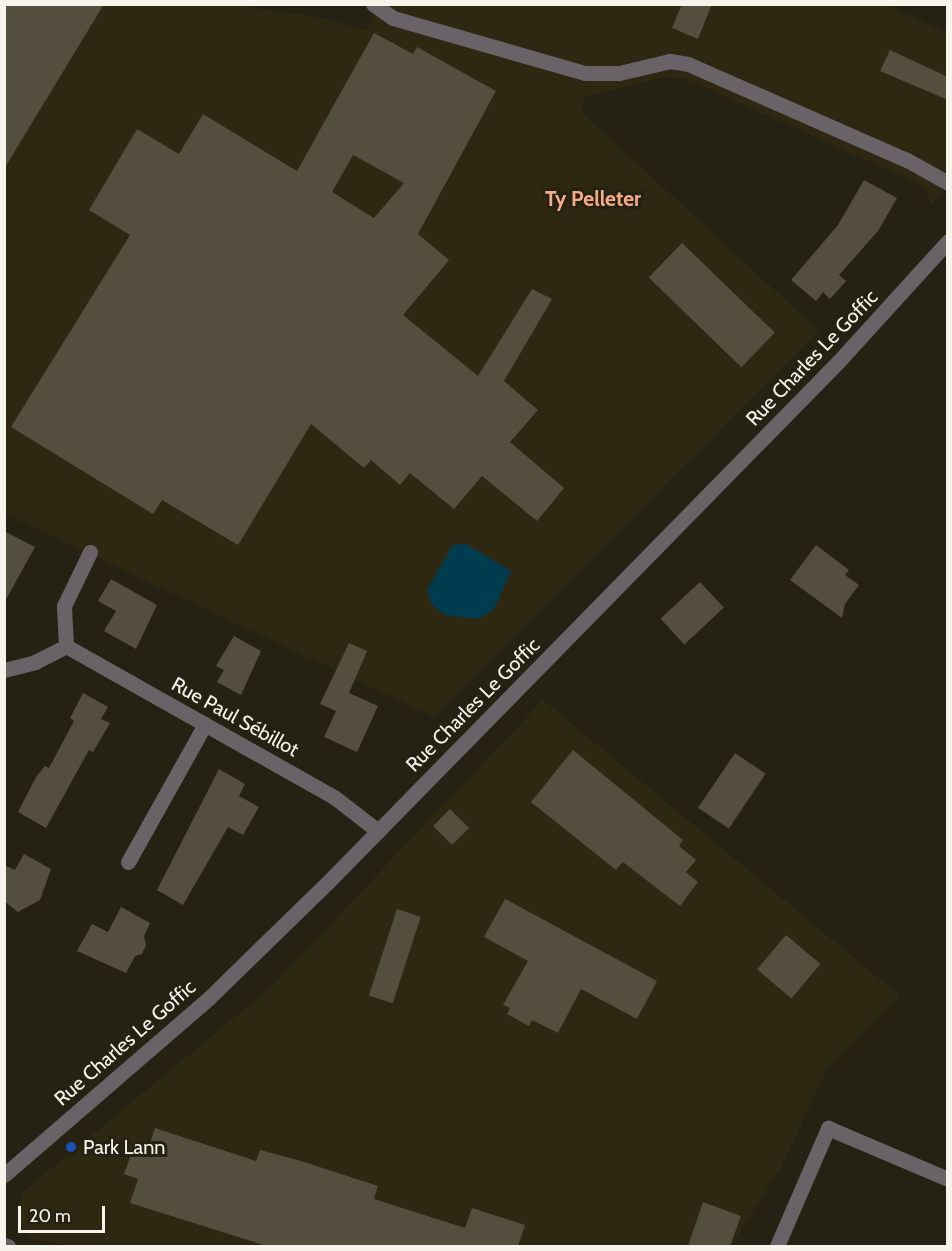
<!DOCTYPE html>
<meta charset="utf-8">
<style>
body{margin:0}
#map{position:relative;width:952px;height:1251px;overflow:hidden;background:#262213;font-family:Cabin,sans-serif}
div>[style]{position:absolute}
.built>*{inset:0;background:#2e2813}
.water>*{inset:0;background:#003c50}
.building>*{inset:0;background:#534e3e;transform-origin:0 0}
.minor>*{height:15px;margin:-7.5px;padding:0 7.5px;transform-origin:7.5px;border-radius:7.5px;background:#696267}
.dots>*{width:16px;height:16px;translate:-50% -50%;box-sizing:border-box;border:3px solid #262213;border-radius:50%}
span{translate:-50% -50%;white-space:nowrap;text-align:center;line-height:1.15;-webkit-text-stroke:6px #262213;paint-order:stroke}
.street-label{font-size:20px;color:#f7f5eb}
.poi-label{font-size:20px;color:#f7f5eb}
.left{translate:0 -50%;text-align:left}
.neighbourhood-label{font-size:21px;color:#f5ab87;font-weight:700}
.frame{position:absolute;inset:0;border:6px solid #f7f5eb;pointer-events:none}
.scale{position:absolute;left:18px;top:1206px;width:87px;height:27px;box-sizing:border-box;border:3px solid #f7f5eb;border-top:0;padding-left:8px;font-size:18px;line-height:21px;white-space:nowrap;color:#f7f5eb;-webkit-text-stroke:4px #262213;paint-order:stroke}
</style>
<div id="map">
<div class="built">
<div style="clip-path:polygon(883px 4px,947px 32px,947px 187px,931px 204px,924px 186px,684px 78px,664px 77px,586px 96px,580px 111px,819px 331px,434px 717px,5px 514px,5px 5px,234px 5px,317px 17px,367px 30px,379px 5px)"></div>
<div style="clip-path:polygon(543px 700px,900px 996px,826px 1071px,781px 1167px,731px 1246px,73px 1246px,32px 1239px,20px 1222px,17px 1209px,24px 1191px,269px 989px)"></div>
</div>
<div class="water">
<div style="clip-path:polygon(466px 544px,511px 571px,494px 609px,479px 619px,445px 615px,432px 605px,427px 590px,453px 545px)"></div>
</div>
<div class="building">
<div style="clip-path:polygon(4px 4px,104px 4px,4px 169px)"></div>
<div style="clip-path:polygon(682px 4px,712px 4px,698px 39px,672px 28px)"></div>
<div style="clip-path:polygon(evenodd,374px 33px,413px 54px,417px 47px,496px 91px,418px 234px,449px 260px,403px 315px,478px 376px,532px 289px,552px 299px,504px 381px,538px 410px,510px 442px,564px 488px,537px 521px,482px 476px,454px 509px,410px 473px,400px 485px,371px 460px,364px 468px,311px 424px,238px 545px,162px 500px,153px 514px,11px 427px,130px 235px,89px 210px,137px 129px,179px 154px,203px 114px,297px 171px,374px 33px,353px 155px,404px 183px,374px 218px,332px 192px,353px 155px)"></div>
<div style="clip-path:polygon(890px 50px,948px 77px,948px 100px,880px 71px)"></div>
<div style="clip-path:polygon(864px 180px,897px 198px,878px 231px,839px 275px,846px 281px,830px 299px,823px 292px,816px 301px,791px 280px,838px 225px)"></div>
<div style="left:682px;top:243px;width:129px;height:48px;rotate:44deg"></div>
<div style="clip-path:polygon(4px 531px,35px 547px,4px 603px)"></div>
<div style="clip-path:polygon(816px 545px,849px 570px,845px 575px,859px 585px,845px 604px,842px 618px,790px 580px)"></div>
<div style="clip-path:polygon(111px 579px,157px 605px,136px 649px,104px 631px,116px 611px,98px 601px)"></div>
<div style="left:700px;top:582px;width:35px;height:54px;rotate:47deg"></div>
<div style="clip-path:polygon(234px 636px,261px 651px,241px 695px,217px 682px,224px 670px,216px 666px)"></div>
<div style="clip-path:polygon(349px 643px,367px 651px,349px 693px,378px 706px,357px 752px,324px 737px,336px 711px,320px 704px)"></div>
<div style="clip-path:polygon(83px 693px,108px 707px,101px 719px,110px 723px,93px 752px,89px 750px,46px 828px,18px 812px,36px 777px,45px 766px,49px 768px,74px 721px,70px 718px)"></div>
<div style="clip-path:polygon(573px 750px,683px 840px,679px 846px,696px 860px,686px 872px,698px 882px,680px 906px,623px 862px,616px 870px,531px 802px)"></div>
<div style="left:735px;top:753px;width:37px;height:66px;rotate:34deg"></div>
<div style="clip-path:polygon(219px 769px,245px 784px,239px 796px,259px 807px,243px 835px,228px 827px,183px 905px,157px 890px)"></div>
<div style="left:450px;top:809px;width:27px;height:24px;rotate:45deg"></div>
<div style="clip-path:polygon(24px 854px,51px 869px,40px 900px,18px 912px,4px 901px,4px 865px,15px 870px)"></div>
<div style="clip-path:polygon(505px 899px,657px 981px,637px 1019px,581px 989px,558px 1033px,532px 1020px,529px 1026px,507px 1014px,510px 1008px,503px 1005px,528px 961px,484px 937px)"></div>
<div style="clip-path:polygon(121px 907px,150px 923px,144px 936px,146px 945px,142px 954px,135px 956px,126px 973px,77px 951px,92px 924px,108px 932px)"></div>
<div style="left:397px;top:909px;width:25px;height:91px;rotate:18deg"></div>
<div style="left:786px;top:935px;width:45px;height:45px;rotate:40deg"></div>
<div style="clip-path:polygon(155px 1128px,256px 1161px,260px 1150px,301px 1161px,378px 1186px,374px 1199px,465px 1228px,472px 1208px,525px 1225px,518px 1246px,267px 1246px,130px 1203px,138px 1179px,124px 1174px,133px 1149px,147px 1152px)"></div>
<div style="clip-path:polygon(703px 1202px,741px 1216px,730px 1246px,688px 1246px)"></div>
</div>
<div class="minor">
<div style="left:373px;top:4px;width:24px;rotate:35deg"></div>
<div style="left:393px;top:18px;width:200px;rotate:16deg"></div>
<div style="left:585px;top:73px;width:34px"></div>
<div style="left:619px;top:73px;width:52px;rotate:-13.2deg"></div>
<div style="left:670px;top:61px;width:18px;rotate:9deg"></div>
<div style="left:688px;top:64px;width:239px;rotate:23.7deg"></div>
<div style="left:907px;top:160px;width:47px;rotate:29.3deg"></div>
<div style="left:66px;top:646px;width:40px;rotate:-92.9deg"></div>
<div style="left:64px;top:606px;width:60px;rotate:-64.3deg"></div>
<div style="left:4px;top:670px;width:32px;rotate:-14deg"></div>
<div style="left:35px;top:662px;width:35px;rotate:-27deg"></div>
<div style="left:66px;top:646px;width:308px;rotate:29.4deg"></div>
<div style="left:334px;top:797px;width:56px;rotate:37.7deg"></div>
<div style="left:128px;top:862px;width:158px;rotate:-60.8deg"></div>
<div style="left:4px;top:1175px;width:272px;rotate:-40.8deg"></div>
<div style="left:210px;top:997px;width:165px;rotate:-44.3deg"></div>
<div style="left:328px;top:882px;width:728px;rotate:-45.56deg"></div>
<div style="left:838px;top:362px;width:164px;rotate:-47.7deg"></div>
<div style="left:4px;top:1245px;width:4px;rotate:14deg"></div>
<div style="left:777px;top:1246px;width:129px;rotate:-66.6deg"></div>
<div style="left:828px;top:1128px;width:130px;rotate:23deg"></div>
</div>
<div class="dots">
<div style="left:71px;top:1147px;background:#1a4fb4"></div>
</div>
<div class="street-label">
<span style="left:812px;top:358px;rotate:-46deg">Rue Charles Le Goffic</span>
<span style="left:473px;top:705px;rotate:-45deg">Rue Charles Le Goffic</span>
<span style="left:235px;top:717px;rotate:29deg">Rue Paul Sébillot</span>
<span style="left:125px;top:1043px;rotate:-41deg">Rue Charles Le Goffic</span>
</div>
<div class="poi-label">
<span class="left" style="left:83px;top:1147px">Park Lann</span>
</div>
<div class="neighbourhood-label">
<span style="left:593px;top:199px">Ty Pelleter</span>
</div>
<div class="frame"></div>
<div class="scale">20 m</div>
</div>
